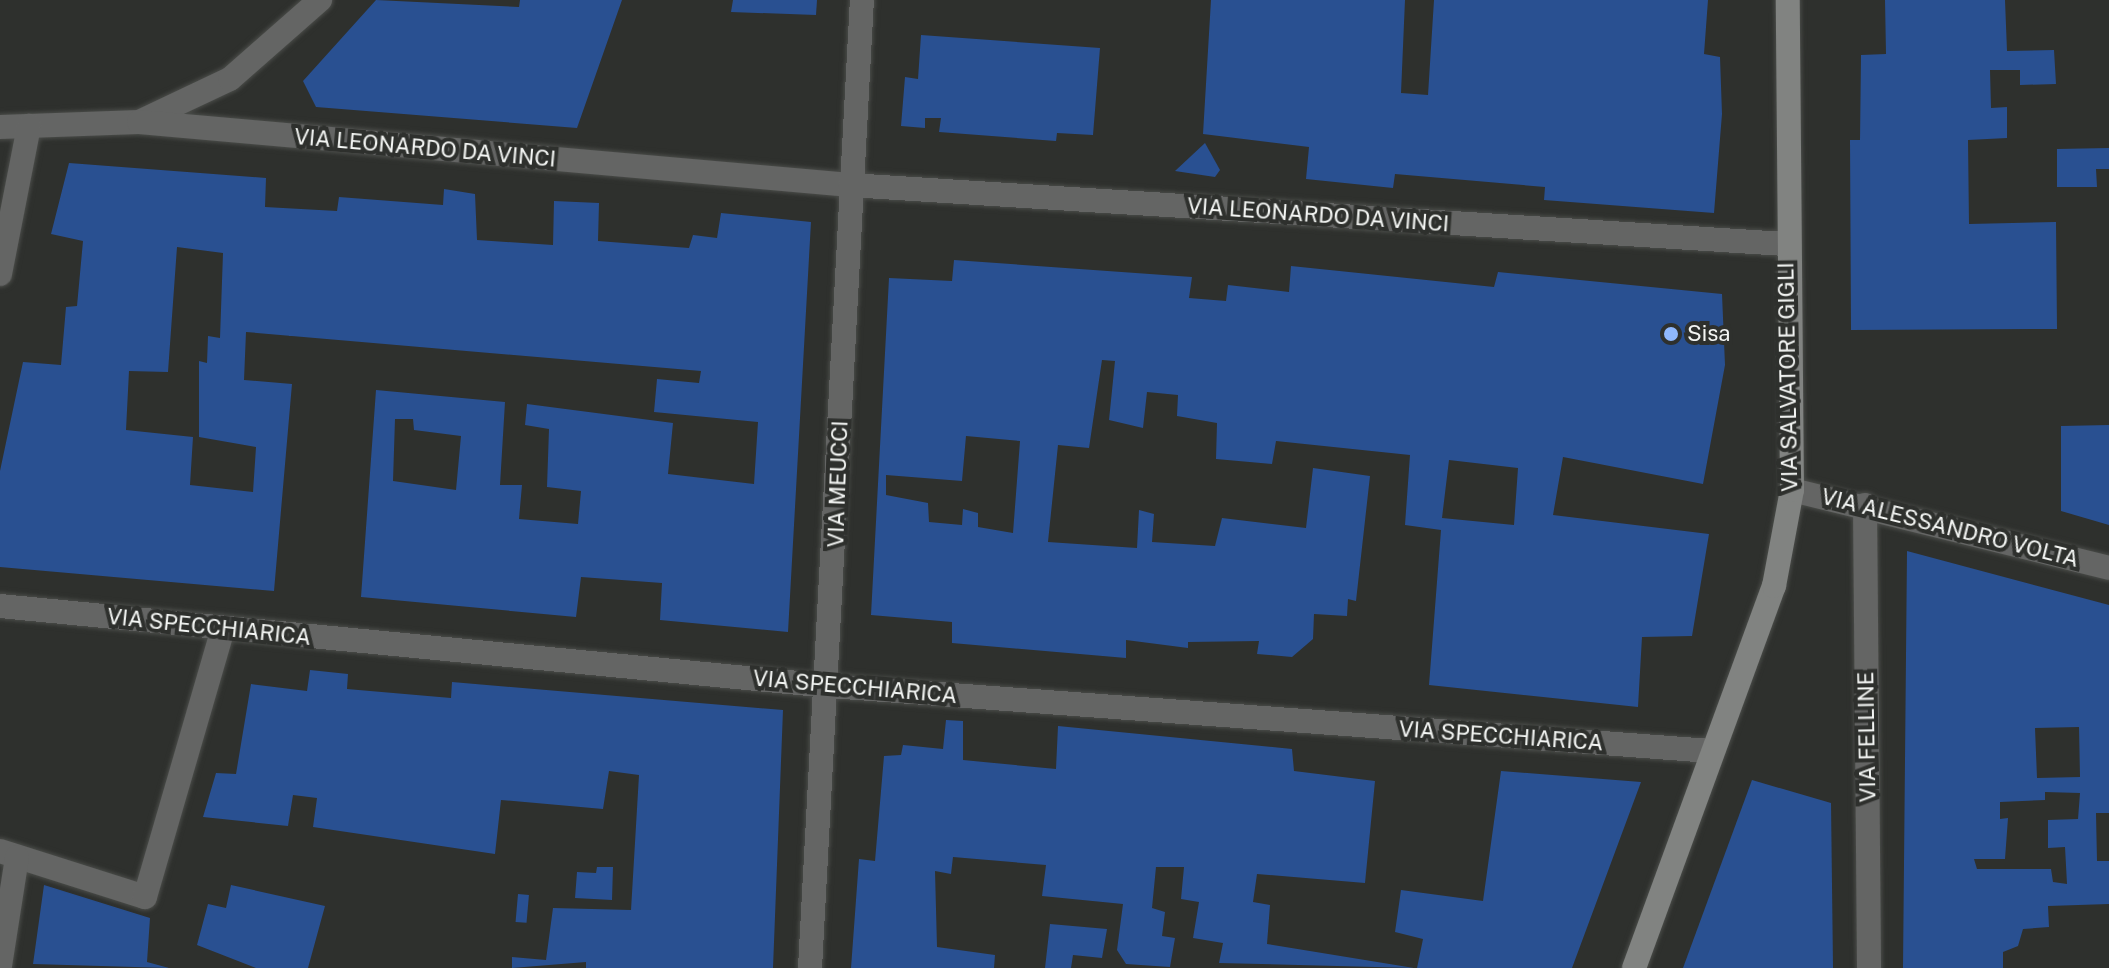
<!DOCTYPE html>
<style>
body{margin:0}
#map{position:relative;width:2109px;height:968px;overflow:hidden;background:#2e302d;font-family:"Public Sans",sans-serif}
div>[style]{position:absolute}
.building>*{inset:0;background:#295091;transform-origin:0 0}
.roads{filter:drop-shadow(0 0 2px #4a4c49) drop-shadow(0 0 2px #4a4c49)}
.street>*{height:24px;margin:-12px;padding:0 12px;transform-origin:12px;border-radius:12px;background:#646564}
.secondary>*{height:24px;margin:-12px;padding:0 12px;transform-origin:12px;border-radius:12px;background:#818381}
.dots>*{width:22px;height:22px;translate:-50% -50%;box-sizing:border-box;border:4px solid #2e302d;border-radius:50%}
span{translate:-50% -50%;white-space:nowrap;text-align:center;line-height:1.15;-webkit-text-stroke:8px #2e302d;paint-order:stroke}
.street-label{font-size:22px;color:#f3f5f3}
.poi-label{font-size:22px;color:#f3f5f3}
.left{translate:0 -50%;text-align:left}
</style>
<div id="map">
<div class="building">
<div style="clip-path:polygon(376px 0,519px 7px,520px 0,622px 0,577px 128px,316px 107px,303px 81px)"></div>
<div style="clip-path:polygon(733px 0,817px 0,816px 15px,731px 12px)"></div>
<div style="clip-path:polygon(1211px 0,1405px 0,1401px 93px,1428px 95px,1434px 0,1708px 0,1704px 54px,1720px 57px,1722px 114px,1714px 213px,1544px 200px,1545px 187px,1395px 174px,1393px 188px,1306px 179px,1309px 147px,1203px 134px)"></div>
<div style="clip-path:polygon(1885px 0,2005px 0,2007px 51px,2054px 50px,2056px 84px,2020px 85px,2020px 70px,1990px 70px,1991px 108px,2007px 107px,2007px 138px,1968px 140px,1969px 224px,2056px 222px,2057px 329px,1851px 330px,1850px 140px,1860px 140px,1861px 55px,1886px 54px)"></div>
<div style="clip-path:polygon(921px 35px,1100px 48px,1093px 135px,1057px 133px,1056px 141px,939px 132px,941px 118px,925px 118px,925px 128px,901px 126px,905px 77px,918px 79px)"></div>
<div style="clip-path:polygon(1205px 143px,1220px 170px,1215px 177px,1175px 171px)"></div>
<div style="clip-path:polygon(2109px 148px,2109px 169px,2096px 169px,2097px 187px,2057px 187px,2057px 149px)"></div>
<div style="clip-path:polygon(evenodd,69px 163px,266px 178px,265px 207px,337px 211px,339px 197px,443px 205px,444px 189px,475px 194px,477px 240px,553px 245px,554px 201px,599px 203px,598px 241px,689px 248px,693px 235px,717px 238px,721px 213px,811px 222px,788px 632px,660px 620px,662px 583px,581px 577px,576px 617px,361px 597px,376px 390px,505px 402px,500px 485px,522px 485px,519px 519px,578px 524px,581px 491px,547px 487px,549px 429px,525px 425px,527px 404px,673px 423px,668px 474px,754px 484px,758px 422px,654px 412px,657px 379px,699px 383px,701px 371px,246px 332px,244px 380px,292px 384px,274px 591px,0 567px,0 471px,23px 362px,61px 365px,66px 307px,77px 306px,83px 241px,51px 234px,69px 163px,177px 247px,223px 253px,220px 338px,208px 336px,207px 363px,199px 361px,199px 437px,256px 447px,253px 492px,190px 485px,193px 437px,126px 430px,129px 371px,168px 372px,177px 247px,69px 163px,395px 419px,413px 419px,414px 430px,461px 436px,456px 490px,393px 481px,395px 419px)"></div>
<div style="clip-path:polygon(evenodd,954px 260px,1192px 277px,1189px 298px,1226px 301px,1228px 285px,1289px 292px,1291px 266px,1494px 287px,1498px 272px,1722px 294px,1725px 365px,1703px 484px,1563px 457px,1553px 515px,1709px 534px,1692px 636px,1642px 637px,1638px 707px,1429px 685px,1441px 530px,1405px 525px,1410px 455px,1276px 441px,1272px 464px,1216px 459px,1217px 423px,1177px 416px,1178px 395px,1147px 392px,1143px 428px,1109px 420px,1115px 361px,1102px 360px,1089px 448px,1058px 445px,1048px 542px,1137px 548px,1139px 510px,1154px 514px,1152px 542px,1215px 546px,1222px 518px,1306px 528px,1313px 468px,1370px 476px,1356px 601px,1348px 599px,1347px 616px,1314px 614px,1313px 639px,1292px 657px,1257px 654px,1259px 641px,1188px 642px,1188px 648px,1126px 640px,1126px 658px,952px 643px,952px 622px,871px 615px,889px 278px,952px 281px,954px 260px,966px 436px,1020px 441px,1013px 533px,978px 527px,978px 513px,963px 509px,962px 525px,929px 522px,928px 503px,886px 495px,886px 475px,962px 481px,966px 436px,954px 260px,1449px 460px,1518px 468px,1514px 525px,1442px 518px,1449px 460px)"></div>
<div style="clip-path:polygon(2109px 425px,2109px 525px,2061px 511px,2061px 426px)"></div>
<div style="clip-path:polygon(evenodd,1907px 551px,2109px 605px,2109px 813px,2096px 813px,2097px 861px,2109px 861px,2109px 904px,2048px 906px,2049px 927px,2023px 929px,2018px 946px,2003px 952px,2003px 968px,1903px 968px,1907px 551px,2079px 727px,2080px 777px,2037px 778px,2035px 728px,2079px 727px,1907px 551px,2045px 792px,2080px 793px,2078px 819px,2048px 820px,2048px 848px,2065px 847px,2067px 884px,2053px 882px,2051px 869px,1977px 869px,1974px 859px,2005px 859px,2008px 818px,2000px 819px,2000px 802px,2045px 800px,2045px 792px)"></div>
<div style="clip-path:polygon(310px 670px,348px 674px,347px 689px,451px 698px,452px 682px,783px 710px,773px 968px,586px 968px,586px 962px,512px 968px,512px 957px,546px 960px,553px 908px,631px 910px,639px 775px,609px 771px,603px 809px,501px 800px,495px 854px,313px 827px,317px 798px,293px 795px,288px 826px,203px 817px,216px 773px,236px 774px,251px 684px,307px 691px)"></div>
<div style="clip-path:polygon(946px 720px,963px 721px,963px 760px,1056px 769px,1058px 726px,1292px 749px,1294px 771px,1375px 781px,1365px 883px,1257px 874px,1253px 902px,1270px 905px,1267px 944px,1414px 968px,1219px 963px,1223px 943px,1193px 938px,1199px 902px,1181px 899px,1184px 867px,1156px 867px,1152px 908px,1165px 912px,1162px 936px,1175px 938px,1170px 967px,1126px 964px,1117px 950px,1123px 904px,1042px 896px,1046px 865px,953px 857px,951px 874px,935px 871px,937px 947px,995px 955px,994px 968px,851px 968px,859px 859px,875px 861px,884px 756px,901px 755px,903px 745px,943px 749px)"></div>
<div style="clip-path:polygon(1501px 771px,1641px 782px,1572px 968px,1417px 968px,1423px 939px,1395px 932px,1401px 890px,1483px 901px)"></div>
<div style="clip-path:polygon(1752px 780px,1831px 803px,1833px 968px,1683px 968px)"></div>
<div style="clip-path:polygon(597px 867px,613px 867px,612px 900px,575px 898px,577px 872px,596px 873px)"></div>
<div style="clip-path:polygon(44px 885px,150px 918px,147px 962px,169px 968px,33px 964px)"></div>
<div style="clip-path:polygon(231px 885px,325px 906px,308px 968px,256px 968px,197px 945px,208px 904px,226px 908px)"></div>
<div style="left:518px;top:894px;width:11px;height:28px;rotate:5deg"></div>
<div style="clip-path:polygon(1050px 924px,1107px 929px,1102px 958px,1073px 955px,1071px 968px,1045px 968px)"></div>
</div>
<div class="roads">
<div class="street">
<div style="left:141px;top:121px;width:98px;rotate:-25.3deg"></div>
<div style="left:230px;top:79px;width:120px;rotate:-41.3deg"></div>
<div style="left:0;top:127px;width:139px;rotate:-2.1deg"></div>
<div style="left:139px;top:122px;width:714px;rotate:5.06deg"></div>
<div style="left:850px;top:185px;width:938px;rotate:3.61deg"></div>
<div style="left:0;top:274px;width:151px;rotate:-78.9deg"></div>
<div style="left:1792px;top:490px;width:326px;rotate:13.8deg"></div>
<div style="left:1865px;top:505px;width:463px;rotate:89.5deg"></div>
<div style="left:0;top:606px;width:834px;rotate:5.51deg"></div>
<div style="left:830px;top:686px;width:883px;rotate:4.22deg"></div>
<div style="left:0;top:851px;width:152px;rotate:17.6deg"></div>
<div style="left:145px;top:897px;width:279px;rotate:-73.8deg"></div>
<div style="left:0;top:966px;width:110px;rotate:-81.1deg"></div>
<div style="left:810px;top:968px;width:969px;rotate:-86.93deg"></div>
</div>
<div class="secondary">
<div style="left:1634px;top:968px;width:407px;rotate:-69.9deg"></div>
<div style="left:1774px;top:586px;width:98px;rotate:-79.4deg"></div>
<div style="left:1792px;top:490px;width:490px;rotate:-90.5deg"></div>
</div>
</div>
<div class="dots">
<div style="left:1671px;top:334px;background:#8fb8fd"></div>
</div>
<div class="street-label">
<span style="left:425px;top:148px;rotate:5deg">VIA LEONARDO DA VINCI</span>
<span style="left:1318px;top:215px;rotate:4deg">VIA LEONARDO DA VINCI</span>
<span style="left:1788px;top:377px;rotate:-91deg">VIA SALVATORE GIGLI</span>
<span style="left:838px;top:484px;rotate:-88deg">VIA MEUCCI</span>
<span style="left:1950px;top:528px;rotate:14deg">VIA ALESSANDRO VOLTA</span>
<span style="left:209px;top:627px;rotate:6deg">VIA SPECCHIARICA</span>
<span style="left:855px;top:687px;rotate:5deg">VIA SPECCHIARICA</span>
<span style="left:1501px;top:736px;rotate:4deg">VIA SPECCHIARICA</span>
<span style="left:1867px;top:737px;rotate:-91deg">VIA FELLINE</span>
</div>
<div class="poi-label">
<span class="left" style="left:1687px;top:334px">Sisa</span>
</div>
</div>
